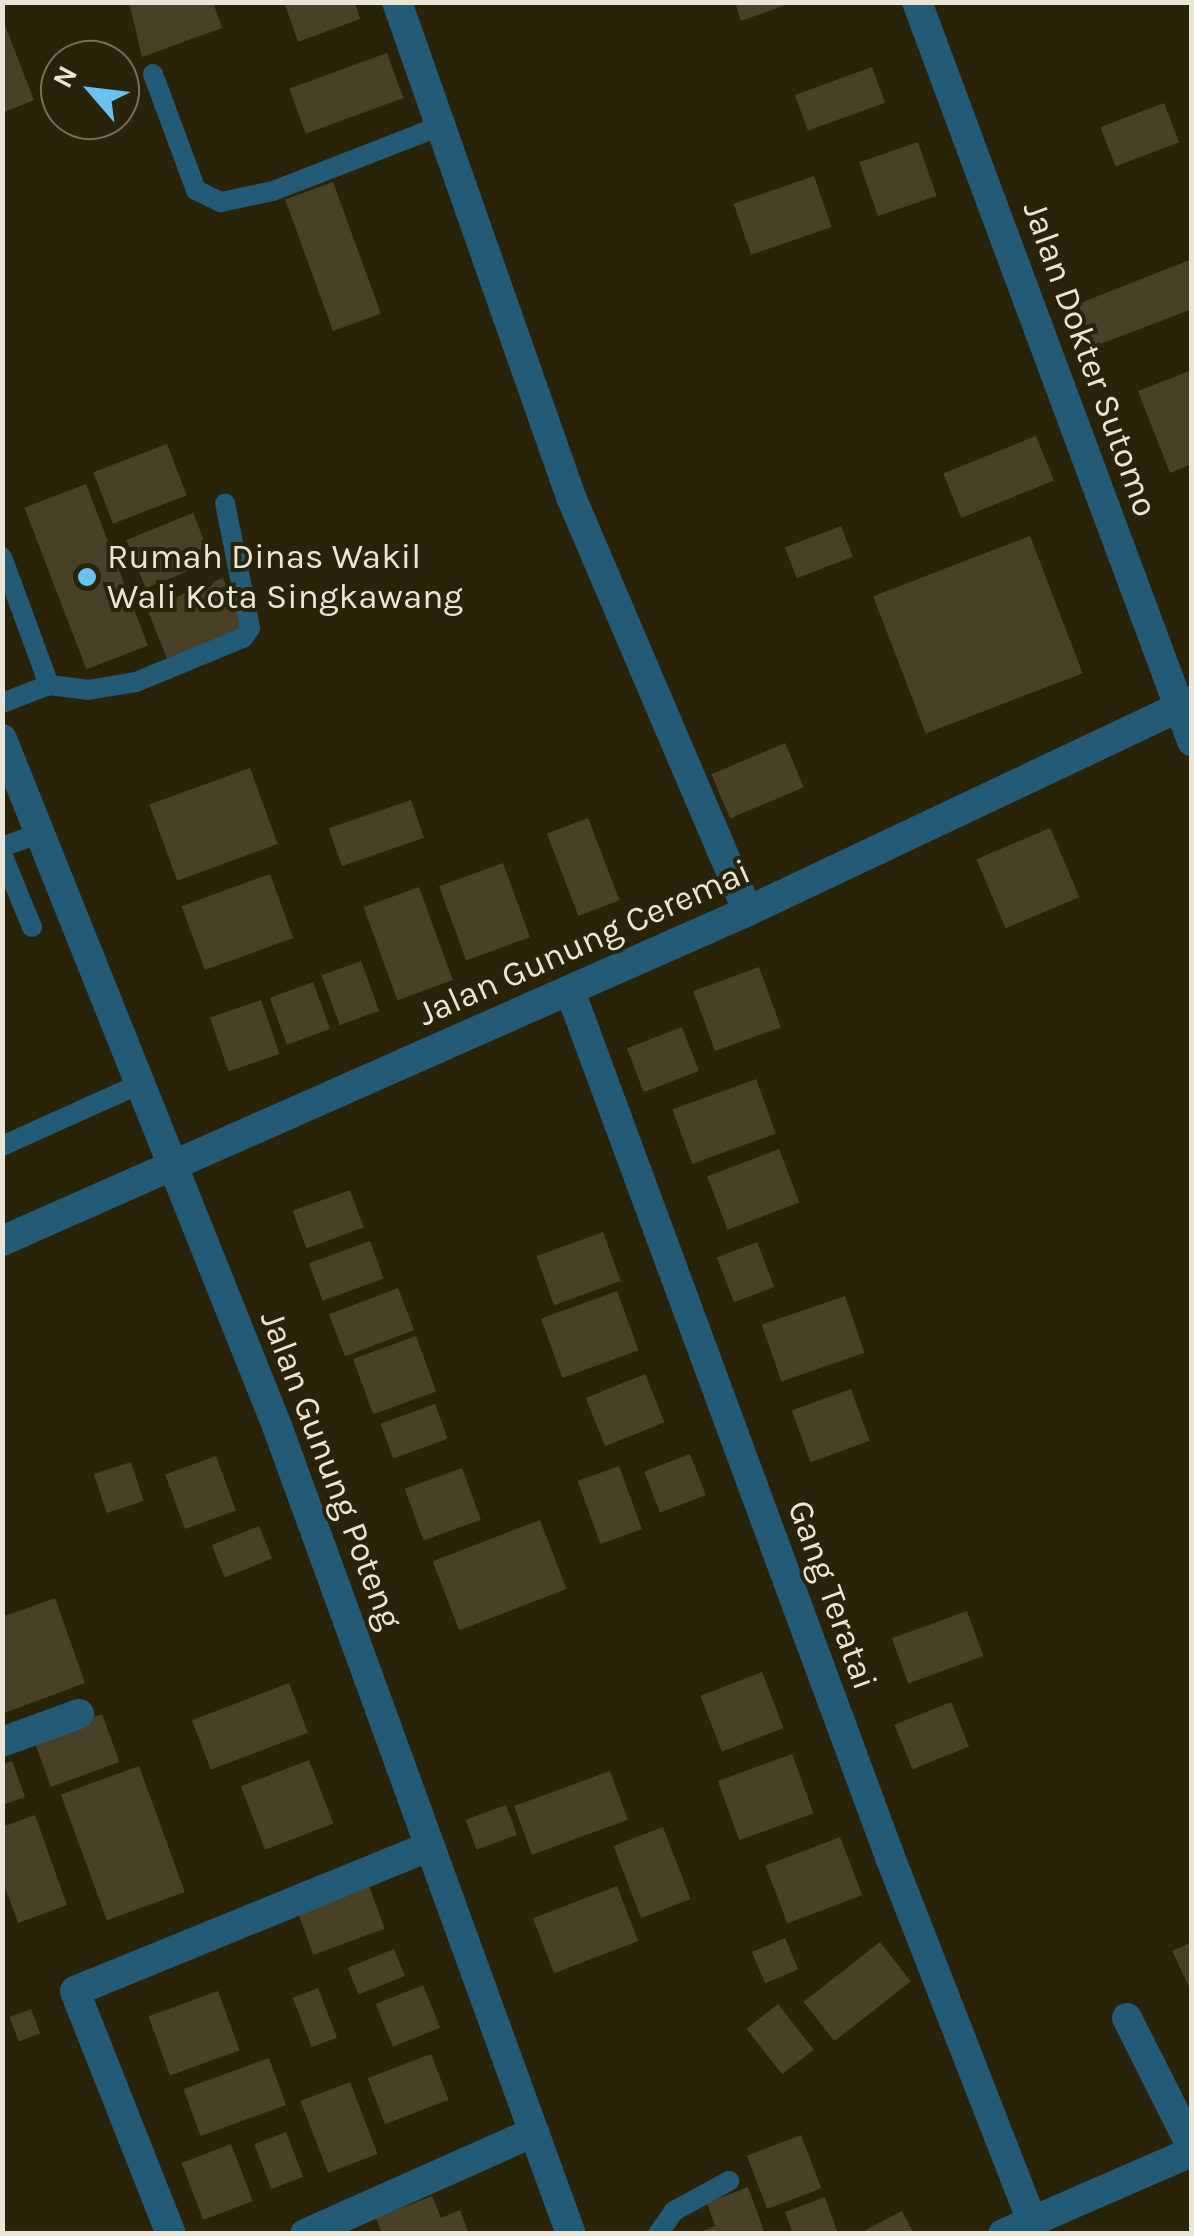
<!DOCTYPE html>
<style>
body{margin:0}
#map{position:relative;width:1194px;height:2236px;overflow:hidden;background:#29230a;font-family:Karla,sans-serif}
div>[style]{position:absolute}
.building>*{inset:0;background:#484127;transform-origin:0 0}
.service>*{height:20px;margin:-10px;padding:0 10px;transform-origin:10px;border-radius:10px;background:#235a75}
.minor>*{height:30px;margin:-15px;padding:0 15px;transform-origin:15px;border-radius:15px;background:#235a75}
.tertiary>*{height:30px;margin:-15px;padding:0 15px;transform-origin:15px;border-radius:15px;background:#235a75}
.dots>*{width:28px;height:28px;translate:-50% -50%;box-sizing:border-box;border:5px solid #29230a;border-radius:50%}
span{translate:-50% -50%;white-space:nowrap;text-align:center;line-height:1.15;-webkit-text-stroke:8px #29230a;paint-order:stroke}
.street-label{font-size:35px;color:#eae6d7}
.poi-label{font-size:35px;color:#eae6d7}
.left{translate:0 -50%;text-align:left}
.frame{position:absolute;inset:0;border:5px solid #eae6d7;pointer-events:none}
.north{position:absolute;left:40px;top:40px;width:100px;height:100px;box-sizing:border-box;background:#29230a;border:2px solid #76715c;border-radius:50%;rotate:298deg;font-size:28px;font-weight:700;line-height:40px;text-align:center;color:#eae6d7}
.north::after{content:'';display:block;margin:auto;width:35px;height:45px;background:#69c3f1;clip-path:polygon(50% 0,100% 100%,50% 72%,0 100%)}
</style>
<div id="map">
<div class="building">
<div style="clip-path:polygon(129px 2px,213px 2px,222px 28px,142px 57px)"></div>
<div style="clip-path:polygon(284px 2px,355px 2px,360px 19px,298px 42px)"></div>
<div style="clip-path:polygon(735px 2px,791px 2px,791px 3px,741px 21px)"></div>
<div style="clip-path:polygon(2px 18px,34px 100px,2px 113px)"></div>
<div style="left:387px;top:53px;width:48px;height:104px;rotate:70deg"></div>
<div style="left:872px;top:67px;width:38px;height:82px;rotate:70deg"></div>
<div style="left:1164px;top:103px;width:42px;height:68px;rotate:69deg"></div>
<div style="left:918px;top:142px;width:57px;height:62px;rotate:71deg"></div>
<div style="left:814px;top:176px;width:54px;height:85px;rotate:71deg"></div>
<div style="left:333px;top:182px;width:140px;height:51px;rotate:70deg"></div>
<div style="clip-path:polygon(1192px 259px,1192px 309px,1095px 346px,1078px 304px)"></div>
<div style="clip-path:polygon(1192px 370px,1192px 464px,1170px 473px,1138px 391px)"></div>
<div style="left:1036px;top:436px;width:48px;height:100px;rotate:68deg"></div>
<div style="left:167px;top:444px;width:55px;height:79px;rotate:69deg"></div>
<div style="left:86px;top:484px;width:173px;height:66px;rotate:69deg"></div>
<div style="left:193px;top:513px;width:52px;height:72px;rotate:68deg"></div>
<div style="left:841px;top:526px;width:33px;height:60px;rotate:69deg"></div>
<div style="left:1030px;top:536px;width:147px;height:168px;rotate:69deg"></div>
<div style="left:223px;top:578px;width:54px;height:82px;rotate:68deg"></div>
<div style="left:785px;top:743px;width:48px;height:80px;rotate:67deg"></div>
<div style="left:250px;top:768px;width:81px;height:107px;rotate:70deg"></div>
<div style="left:411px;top:800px;width:40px;height:87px;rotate:71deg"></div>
<div style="left:588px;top:818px;width:88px;height:44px;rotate:69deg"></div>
<div style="left:1050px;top:828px;width:75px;height:80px;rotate:67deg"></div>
<div style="left:503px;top:863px;width:79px;height:68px;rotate:70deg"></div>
<div style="left:270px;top:874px;width:68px;height:94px;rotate:70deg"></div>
<div style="left:419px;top:887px;width:99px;height:59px;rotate:70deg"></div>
<div style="left:361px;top:961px;width:53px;height:42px;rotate:70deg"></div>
<div style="left:759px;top:967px;width:64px;height:70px;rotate:70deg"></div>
<div style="left:313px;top:982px;width:50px;height:46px;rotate:70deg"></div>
<div style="left:261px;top:1000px;width:57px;height:54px;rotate:71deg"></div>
<div style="left:682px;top:1027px;width:47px;height:59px;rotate:69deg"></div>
<div style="left:756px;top:1079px;width:58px;height:89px;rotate:70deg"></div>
<div style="left:779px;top:1149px;width:57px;height:77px;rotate:69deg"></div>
<div style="left:350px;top:1190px;width:40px;height:61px;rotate:70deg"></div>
<div style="left:603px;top:1232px;width:52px;height:71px;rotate:70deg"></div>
<div style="left:370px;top:1241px;width:40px;height:65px;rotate:70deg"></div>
<div style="left:757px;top:1242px;width:48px;height:43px;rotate:69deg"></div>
<div style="left:398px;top:1288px;width:45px;height:74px;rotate:69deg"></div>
<div style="left:617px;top:1291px;width:63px;height:81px;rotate:70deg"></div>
<div style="left:845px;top:1296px;width:60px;height:88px;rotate:71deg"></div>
<div style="left:416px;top:1336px;width:59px;height:67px;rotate:70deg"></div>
<div style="left:645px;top:1374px;width:52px;height:64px;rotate:68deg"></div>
<div style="left:851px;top:1389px;width:55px;height:63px;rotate:70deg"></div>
<div style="left:435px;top:1404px;width:37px;height:58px;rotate:70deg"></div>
<div style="left:690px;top:1454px;width:44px;height:49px;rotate:69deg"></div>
<div style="left:216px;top:1456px;width:58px;height:54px;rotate:70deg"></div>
<div style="left:131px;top:1462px;width:41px;height:39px;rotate:72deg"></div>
<div style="left:619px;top:1466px;width:67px;height:44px;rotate:70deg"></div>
<div style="left:462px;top:1468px;width:55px;height:61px;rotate:70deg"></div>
<div style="left:540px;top:1520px;width:74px;height:115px;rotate:69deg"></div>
<div style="left:259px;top:1526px;width:35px;height:51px;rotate:68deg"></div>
<div style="clip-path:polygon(55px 1598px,85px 1683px,2px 1714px,2px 1617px)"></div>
<div style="left:967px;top:1611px;width:48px;height:80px;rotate:70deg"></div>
<div style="left:762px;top:1672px;width:60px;height:66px;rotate:69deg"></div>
<div style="left:289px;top:1683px;width:53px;height:104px;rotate:69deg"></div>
<div style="left:951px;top:1702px;width:48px;height:61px;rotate:68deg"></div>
<div style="left:102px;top:1714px;width:51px;height:73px;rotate:70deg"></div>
<div style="left:792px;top:1754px;width:63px;height:79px;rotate:70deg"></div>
<div style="left:309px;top:1760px;width:68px;height:73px;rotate:69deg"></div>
<div style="clip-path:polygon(12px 1761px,25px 1797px,2px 1805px,2px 1765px)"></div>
<div style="left:139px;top:1766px;width:134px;height:83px;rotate:70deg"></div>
<div style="left:610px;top:1771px;width:52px;height:102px;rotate:70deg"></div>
<div style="left:506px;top:1805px;width:32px;height:43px;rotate:70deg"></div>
<div style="clip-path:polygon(35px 1815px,67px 1905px,18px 1923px,2px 1879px,2px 1827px)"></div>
<div style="left:663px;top:1827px;width:77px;height:53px;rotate:69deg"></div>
<div style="left:840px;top:1837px;width:62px;height:80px;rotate:69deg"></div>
<div style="left:367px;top:1880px;width:52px;height:76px;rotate:70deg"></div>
<div style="left:617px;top:1886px;width:59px;height:90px;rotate:69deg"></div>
<div style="left:785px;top:1938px;width:34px;height:36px;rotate:67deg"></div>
<div style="left:880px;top:1942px;width:50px;height:97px;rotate:52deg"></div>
<div style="clip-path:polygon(1192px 1942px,1192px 1993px,1172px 1951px)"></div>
<div style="left:394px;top:1949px;width:29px;height:50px;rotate:68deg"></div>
<div style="left:423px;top:1985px;width:46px;height:51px;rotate:68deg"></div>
<div style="left:318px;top:1988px;width:53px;height:27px;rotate:69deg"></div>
<div style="left:218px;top:1991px;width:63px;height:74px;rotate:70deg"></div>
<div style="left:778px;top:2004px;width:58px;height:40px;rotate:52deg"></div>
<div style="left:31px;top:2009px;width:26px;height:23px;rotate:69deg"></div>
<div style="left:431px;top:2054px;width:49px;height:68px;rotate:69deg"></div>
<div style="left:269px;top:2058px;width:50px;height:91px;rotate:70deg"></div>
<div style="left:350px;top:2082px;width:77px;height:53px;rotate:69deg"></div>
<div style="left:286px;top:2132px;width:48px;height:34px;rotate:69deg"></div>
<div style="left:801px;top:2135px;width:57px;height:58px;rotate:69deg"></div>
<div style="left:231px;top:2144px;width:61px;height:53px;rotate:69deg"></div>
<div style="clip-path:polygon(748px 2187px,765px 2234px,698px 2233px,715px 2226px,707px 2203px)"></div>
<div style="clip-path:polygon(432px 2196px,441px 2218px,460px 2210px,469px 2234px,382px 2234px,376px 2218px)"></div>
<div style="clip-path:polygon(825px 2197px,837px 2231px,793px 2234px,785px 2212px)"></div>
<div style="clip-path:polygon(902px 2211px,914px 2234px,858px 2234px)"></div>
</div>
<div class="service">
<div style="left:153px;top:74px;width:124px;rotate:69.7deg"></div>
<div style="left:196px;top:190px;width:28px;rotate:26deg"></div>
<div style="left:221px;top:202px;width:53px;rotate:-11.9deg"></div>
<div style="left:273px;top:191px;width:180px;rotate:-21.2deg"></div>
<div style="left:2px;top:557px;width:136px;rotate:69.8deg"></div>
<div style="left:49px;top:685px;width:50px;rotate:159deg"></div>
<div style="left:49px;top:685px;width:39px;rotate:7deg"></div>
<div style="left:88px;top:690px;width:49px;rotate:-9.5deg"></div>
<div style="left:136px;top:682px;width:116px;rotate:-22.4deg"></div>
<div style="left:243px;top:638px;width:12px;rotate:-55deg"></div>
<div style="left:250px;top:628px;width:127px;rotate:-101.3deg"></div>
<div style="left:2px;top:847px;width:40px;rotate:-20.2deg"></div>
<div style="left:2px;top:854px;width:79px;rotate:67.7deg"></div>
<div style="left:2px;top:1146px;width:150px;rotate:-24.3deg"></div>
<div style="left:658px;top:2234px;width:28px;rotate:-55deg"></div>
<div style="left:674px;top:2211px;width:63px;rotate:-28.6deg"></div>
</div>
<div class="minor">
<div style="left:397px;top:2px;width:525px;rotate:70.63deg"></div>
<div style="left:571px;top:497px;width:450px;rotate:66.9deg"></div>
<div style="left:2px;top:739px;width:740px;rotate:68.18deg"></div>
<div style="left:277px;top:1426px;width:860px;rotate:70.01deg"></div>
<div style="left:570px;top:991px;width:923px;rotate:69.72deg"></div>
<div style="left:890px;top:1857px;width:391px;rotate:68.7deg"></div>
<div style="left:2px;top:1241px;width:816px;rotate:-23.86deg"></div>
<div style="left:748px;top:911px;width:491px;rotate:-25.3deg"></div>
<div style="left:2px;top:1742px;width:82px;rotate:-20deg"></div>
<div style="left:1127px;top:2018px;width:144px;rotate:63.3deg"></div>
<div style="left:171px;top:2234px;width:261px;rotate:-111.6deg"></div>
<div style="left:75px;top:1991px;width:383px;rotate:-22.2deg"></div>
<div style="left:305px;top:2234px;width:251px;rotate:-24deg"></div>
<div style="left:1003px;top:2234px;width:206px;rotate:-23.5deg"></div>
</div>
<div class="tertiary">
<div style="left:917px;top:2px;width:789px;rotate:69.59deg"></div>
</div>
<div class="dots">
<div style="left:87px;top:577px;background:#69c3f1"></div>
</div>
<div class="street-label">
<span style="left:1090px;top:359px;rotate:70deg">Jalan Dokter Sutomo</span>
<span style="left:584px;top:943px;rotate:-24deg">Jalan Gunung Ceremai</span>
<span style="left:331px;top:1470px;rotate:69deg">Jalan Gunung Poteng</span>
<span style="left:832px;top:1595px;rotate:70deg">Gang Teratai</span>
</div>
<div class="poi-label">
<span class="left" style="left:107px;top:577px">Rumah Dinas Wakil<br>Wali Kota Singkawang</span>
</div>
<div class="frame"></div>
<div class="north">N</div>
</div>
